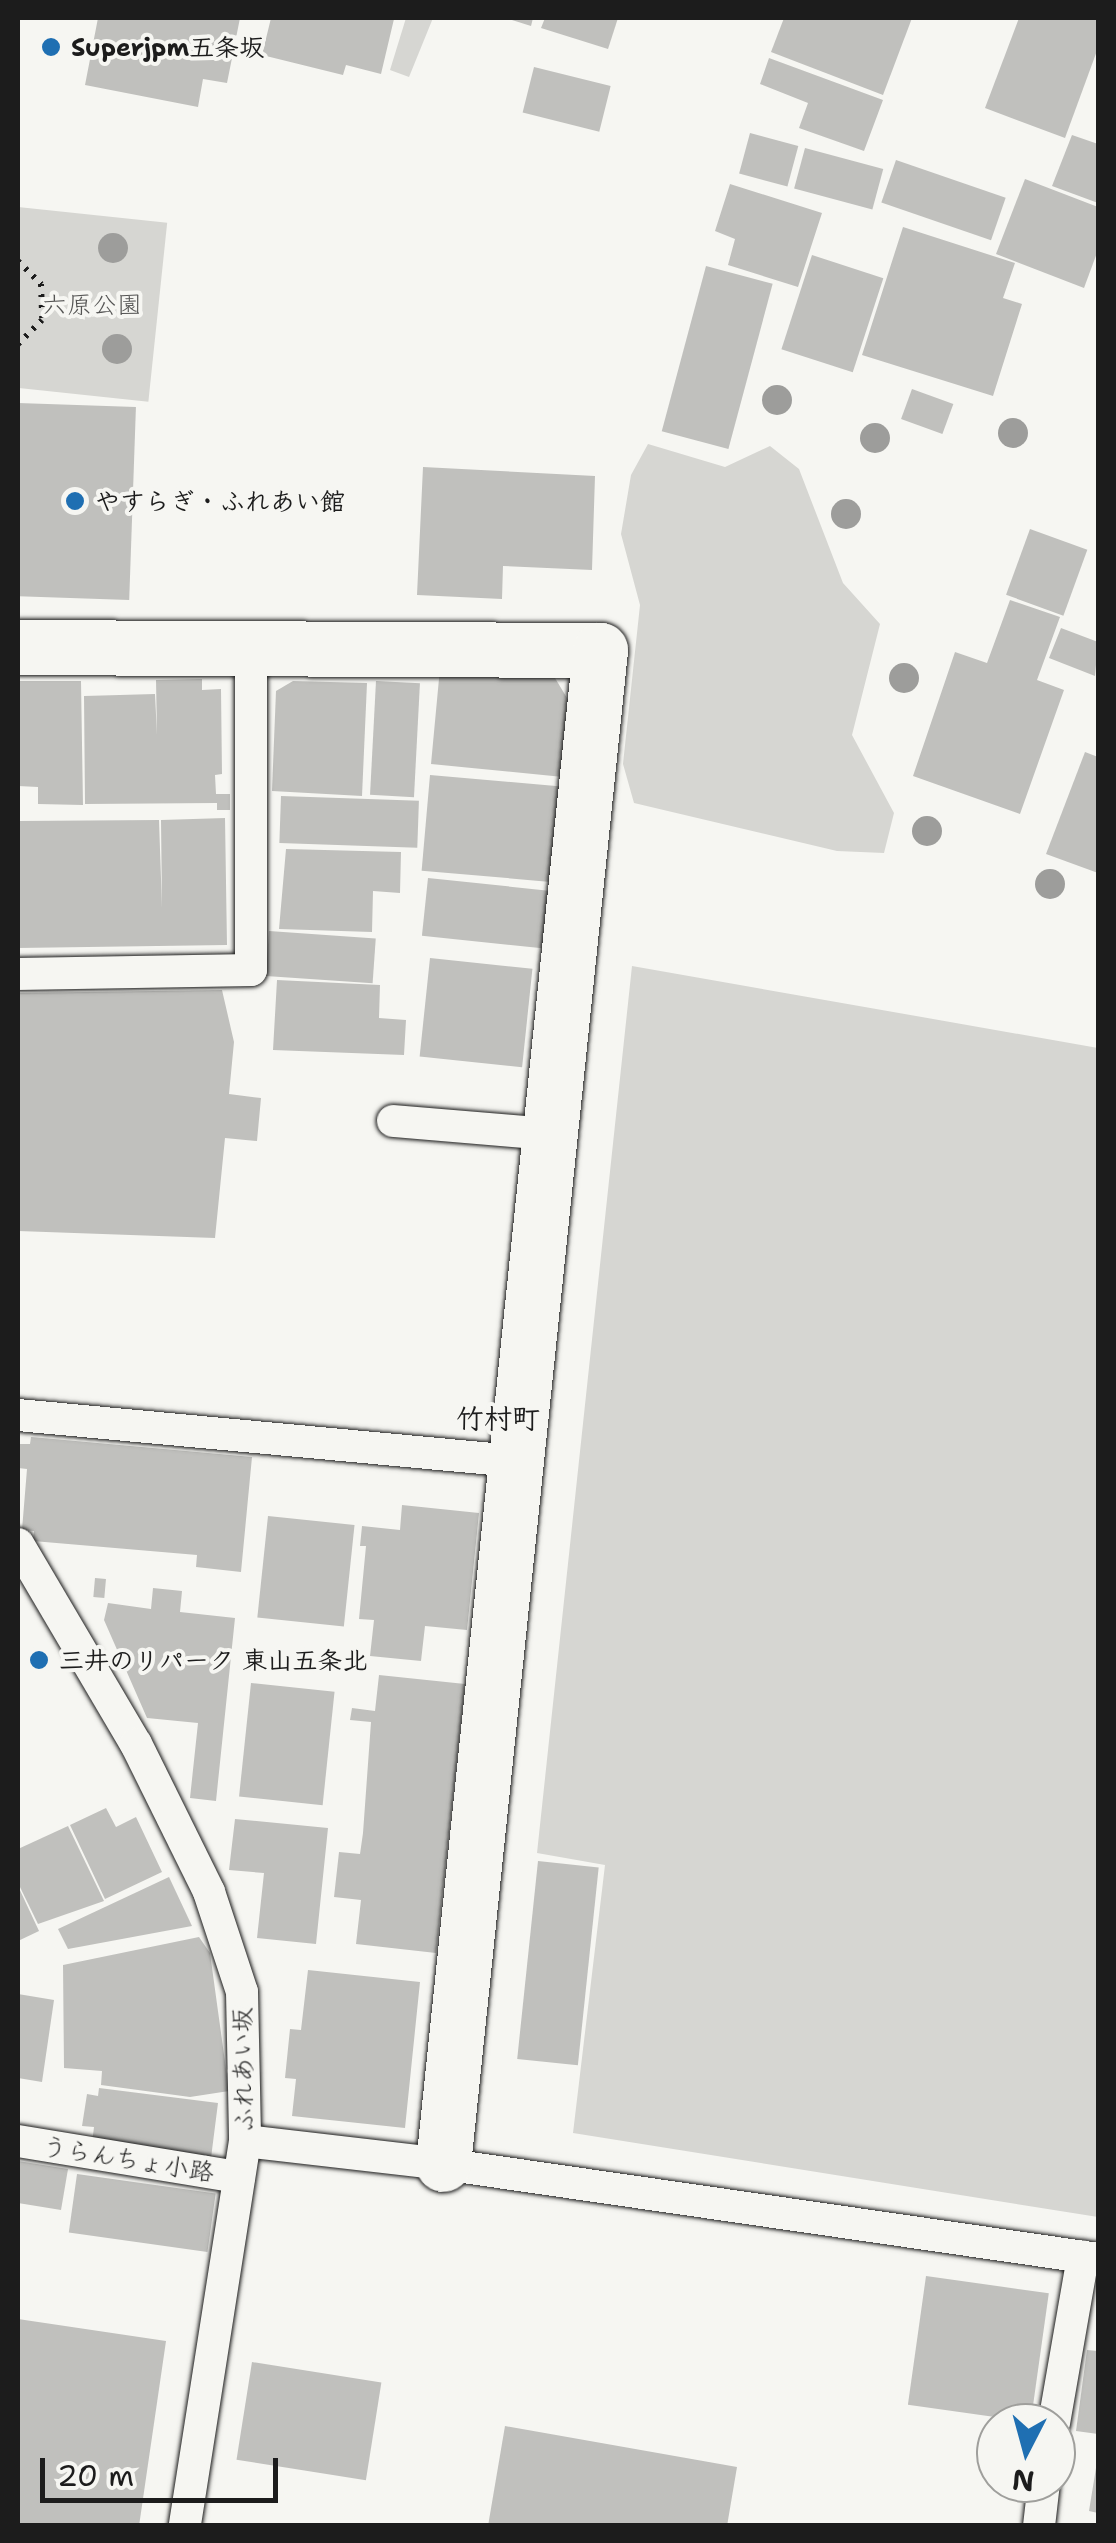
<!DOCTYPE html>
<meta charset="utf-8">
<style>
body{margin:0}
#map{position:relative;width:1116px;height:2543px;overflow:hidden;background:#f6f6f2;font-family:"Shantell Sans","Klee One",sans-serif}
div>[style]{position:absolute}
.green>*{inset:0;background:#d6d6d2;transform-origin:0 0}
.building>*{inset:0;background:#c0c0bd;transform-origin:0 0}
.path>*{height:6px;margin-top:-3px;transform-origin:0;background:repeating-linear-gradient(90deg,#1c1c1c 0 2.5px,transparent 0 10.5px)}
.roads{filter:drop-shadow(0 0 2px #1c1c1c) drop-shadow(0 0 2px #1c1c1c)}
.lane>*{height:32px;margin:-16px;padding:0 16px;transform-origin:16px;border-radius:16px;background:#f6f6f2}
.street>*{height:55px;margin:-27.5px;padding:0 27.5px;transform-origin:27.5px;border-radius:27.5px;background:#f6f6f2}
.trees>*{width:30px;height:30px;margin:-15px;border-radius:50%;background:#9d9d9b}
.dots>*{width:28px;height:28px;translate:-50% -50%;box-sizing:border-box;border:5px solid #f6f6f2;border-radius:50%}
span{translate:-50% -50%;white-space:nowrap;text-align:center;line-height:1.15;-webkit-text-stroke:8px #f6f6f2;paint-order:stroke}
.poi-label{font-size:25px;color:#1c1c1c;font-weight:700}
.left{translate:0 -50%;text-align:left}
.park-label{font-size:25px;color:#545453}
.street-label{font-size:25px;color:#1c1c1c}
.neighbourhood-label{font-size:28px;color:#1c1c1c;font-weight:700}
.frame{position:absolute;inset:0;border:20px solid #1c1c1c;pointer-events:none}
.north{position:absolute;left:976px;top:2403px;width:100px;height:100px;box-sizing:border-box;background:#f6f6f2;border:2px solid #9f9f9c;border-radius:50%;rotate:186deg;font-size:28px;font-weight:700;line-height:40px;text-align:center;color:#1c1c1c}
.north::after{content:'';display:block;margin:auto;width:35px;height:45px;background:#1f6fb2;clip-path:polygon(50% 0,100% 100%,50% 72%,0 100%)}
.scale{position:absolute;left:40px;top:2458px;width:238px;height:45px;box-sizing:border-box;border:5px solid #1c1c1c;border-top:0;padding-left:12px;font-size:30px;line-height:35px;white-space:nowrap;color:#1c1c1c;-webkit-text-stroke:8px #f6f6f2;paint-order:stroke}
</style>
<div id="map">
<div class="green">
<div style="clip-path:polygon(406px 18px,433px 18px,409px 77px,390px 70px)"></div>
<div style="left:18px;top:207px;width:150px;height:180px;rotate:6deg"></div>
<div style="clip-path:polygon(648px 444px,725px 467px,770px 446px,799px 469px,843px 583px,880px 624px,852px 735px,894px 813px,884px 853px,837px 851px,634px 803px,623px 764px,640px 605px,621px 534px,631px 475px)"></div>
<div style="clip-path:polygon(632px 966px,1098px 1048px,1098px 2217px,573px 2133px,605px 1865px,537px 1853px)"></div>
</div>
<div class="building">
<div style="clip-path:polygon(98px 18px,240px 18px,227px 83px,203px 79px,198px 107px,85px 85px)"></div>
<div style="clip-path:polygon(271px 18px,394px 19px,381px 74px,346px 65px,343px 75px,262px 55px)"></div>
<div style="clip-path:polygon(506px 18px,533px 18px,531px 26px)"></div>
<div style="clip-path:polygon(545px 18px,618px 18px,608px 49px,541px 28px)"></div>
<div style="clip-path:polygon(784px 18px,912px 18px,883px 95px,771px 52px)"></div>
<div style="clip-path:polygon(1019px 18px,1098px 18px,1098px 48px,1065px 138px,985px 108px)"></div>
<div style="clip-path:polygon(769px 58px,883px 100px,864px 151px,799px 128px,808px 103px,760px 84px)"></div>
<div style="left:534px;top:67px;width:79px;height:47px;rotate:14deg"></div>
<div style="left:750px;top:133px;width:50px;height:42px;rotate:15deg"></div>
<div style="clip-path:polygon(1072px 135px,1098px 144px,1098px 203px,1052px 186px)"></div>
<div style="left:805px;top:148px;width:81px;height:42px;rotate:15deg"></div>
<div style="left:896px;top:160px;width:116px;height:45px;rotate:19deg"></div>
<div style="clip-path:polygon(1025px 179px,1098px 207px,1098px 250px,1084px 288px,996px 254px)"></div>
<div style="clip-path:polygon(730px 184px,822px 213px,798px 287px,728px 265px,735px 239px,715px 231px)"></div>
<div style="clip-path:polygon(903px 227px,1015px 263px,1003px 298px,1022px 304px,993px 396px,862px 355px)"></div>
<div style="left:812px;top:255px;width:75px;height:99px;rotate:18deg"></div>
<div style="left:706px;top:266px;width:69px;height:171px;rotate:15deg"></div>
<div style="left:912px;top:389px;width:44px;height:32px;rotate:20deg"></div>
<div style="left:18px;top:403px;width:118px;height:193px;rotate:2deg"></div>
<div style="clip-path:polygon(423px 467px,595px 476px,592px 570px,503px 566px,502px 599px,417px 595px)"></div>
<div style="left:1030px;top:529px;width:61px;height:70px;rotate:20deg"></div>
<div style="clip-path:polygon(1010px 600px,1060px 617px,1037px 680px,1064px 690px,1020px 814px,913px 776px,955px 652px,987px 663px)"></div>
<div style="clip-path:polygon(1061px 628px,1098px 642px,1095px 676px,1049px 658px)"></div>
<div style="clip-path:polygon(440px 668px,552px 673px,570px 703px,563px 777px,431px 764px)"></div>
<div style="clip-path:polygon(202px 679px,202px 690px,221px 689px,222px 774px,215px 775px,216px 794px,230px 794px,230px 810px,217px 810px,217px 803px,85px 804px,84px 696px,155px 694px,157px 735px,156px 680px)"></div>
<div style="clip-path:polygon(18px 681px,81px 681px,83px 805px,38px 804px,38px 787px,18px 786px)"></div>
<div style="clip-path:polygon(293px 681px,367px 683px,362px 796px,272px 791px,276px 691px)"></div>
<div style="left:376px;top:681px;width:44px;height:114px;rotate:3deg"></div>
<div style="clip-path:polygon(1085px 752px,1098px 757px,1098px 873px,1046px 854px)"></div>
<div style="left:430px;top:775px;width:132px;height:96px;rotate:5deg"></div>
<div style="left:281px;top:796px;width:138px;height:47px;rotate:2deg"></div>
<div style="clip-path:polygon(225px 818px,227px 945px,18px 948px,18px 821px,159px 820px,162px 908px,161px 820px)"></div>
<div style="clip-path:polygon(286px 849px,401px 852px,400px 893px,373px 891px,372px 932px,279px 929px)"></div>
<div style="left:428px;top:878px;width:121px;height:58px;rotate:6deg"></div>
<div style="left:269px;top:931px;width:107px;height:45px;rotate:4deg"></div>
<div style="left:430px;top:958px;width:103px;height:99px;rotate:6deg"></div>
<div style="clip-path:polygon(277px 980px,380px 985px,379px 1018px,406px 1020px,404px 1055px,273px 1050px)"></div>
<div style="clip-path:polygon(222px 990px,234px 1042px,229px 1094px,261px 1098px,257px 1141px,225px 1138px,215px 1238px,18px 1231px,18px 993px)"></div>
<div style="clip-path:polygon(31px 1437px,252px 1457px,241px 1572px,196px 1567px,197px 1555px,33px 1541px,34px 1531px,22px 1530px,27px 1469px,18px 1468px,18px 1444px,30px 1444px)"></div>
<div style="clip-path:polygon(402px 1505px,479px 1513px,467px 1630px,425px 1626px,421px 1661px,370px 1656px,374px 1620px,359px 1619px,366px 1546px,360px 1546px,362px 1526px,400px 1530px)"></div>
<div style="left:268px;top:1516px;width:87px;height:102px;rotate:6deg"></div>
<div style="left:95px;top:1578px;width:11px;height:19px;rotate:5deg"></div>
<div style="clip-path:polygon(153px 1588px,182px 1591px,180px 1612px,235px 1618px,216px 1801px,190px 1798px,198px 1723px,147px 1718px,104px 1620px,108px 1603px,151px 1609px)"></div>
<div style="clip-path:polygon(379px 1675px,465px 1684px,436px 1953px,356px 1944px,361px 1900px,334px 1897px,339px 1852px,360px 1854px,363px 1833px,371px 1722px,350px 1720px,352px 1708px,375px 1711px)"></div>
<div style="left:251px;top:1683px;width:84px;height:114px;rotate:6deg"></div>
<div style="clip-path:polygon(106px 1808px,116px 1827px,136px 1817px,162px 1872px,105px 1899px,70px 1825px)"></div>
<div style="clip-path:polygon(235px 1819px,328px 1828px,316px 1944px,257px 1938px,264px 1873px,229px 1870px)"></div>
<div style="clip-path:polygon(68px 1826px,104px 1901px,38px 1924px,18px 1883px,18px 1849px)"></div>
<div style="left:538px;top:1861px;width:61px;height:199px;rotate:6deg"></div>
<div style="clip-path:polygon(169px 1877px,192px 1926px,68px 1949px,58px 1929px)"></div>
<div style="clip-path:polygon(18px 1886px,39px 1931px,18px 1941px)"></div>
<div style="clip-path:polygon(199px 1937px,210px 1953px,229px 2091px,190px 2097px,101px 2085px,102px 2071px,64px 2068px,63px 1965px)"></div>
<div style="clip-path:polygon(308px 1970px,420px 1982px,405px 2128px,292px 2116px,296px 2079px,285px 2078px,290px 2029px,301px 2030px)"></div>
<div style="clip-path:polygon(18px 1994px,54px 2000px,42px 2082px,18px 2078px)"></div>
<div style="clip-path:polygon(99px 2088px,218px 2103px,211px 2158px,92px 2143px,94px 2127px,82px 2126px,87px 2094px,98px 2096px)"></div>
<div style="clip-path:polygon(18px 2161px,68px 2169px,61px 2210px,18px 2203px)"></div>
<div style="left:77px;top:2174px;width:140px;height:59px;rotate:8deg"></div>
<div style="left:926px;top:2276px;width:124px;height:130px;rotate:8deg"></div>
<div style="clip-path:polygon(18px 2319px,166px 2341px,139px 2526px,18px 2526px)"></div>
<div style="clip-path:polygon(1087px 2350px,1098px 2351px,1098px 2434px,1076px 2431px)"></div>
<div style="left:252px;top:2362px;width:131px;height:99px;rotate:9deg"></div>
<div style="clip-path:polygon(505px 2426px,737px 2467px,727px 2526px,488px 2526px)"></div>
<div style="clip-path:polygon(1096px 2468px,1098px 2468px,1098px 2513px,1089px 2511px)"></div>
</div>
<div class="path">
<div style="left:18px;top:261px;width:33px;rotate:45deg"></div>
<div style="left:41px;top:284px;width:36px;rotate:88deg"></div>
<div style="left:42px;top:320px;width:34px;rotate:135deg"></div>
</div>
<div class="roads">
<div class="lane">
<div style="left:18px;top:974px;width:233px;rotate:-1deg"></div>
<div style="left:251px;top:970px;width:322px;rotate:-90deg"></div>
<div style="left:393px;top:1121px;width:155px;rotate:4.8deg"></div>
<div style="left:18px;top:1415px;width:496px;rotate:5.3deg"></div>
<div style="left:18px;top:1544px;width:232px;rotate:59.5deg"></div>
<div style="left:136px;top:1744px;width:165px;rotate:63.7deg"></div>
<div style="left:209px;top:1892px;width:105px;rotate:71.7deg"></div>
<div style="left:242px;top:1992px;width:149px;rotate:88.8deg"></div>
<div style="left:245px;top:2141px;width:390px;rotate:98.9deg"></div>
<div style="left:18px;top:2141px;width:224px;rotate:9.3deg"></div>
<div style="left:245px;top:2141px;width:199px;rotate:6.6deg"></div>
<div style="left:443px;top:2164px;width:662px;rotate:8.25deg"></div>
<div style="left:1054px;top:2423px;width:169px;rotate:-80.1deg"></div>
<div style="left:1039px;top:2526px;width:43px;rotate:-83.4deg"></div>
</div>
<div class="street">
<div style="left:18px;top:647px;width:582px;rotate:0.3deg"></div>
<div style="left:600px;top:650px;width:1522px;rotate:95.92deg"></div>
</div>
</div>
<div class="trees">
<div style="left:113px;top:248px"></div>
<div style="left:117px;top:349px"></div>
<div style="left:777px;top:400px"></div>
<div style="left:1013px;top:433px"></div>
<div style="left:875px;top:438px"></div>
<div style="left:846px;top:514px"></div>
<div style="left:904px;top:678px"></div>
<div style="left:927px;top:831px"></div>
<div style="left:1050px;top:884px"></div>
</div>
<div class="dots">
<div style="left:51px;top:47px;background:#1f6fb2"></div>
<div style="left:75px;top:501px;background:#1f6fb2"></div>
<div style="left:39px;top:1660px;background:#1f6fb2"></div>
</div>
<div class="poi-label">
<span class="left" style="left:71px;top:47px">Superjpm五条坂</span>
<span class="left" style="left:95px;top:501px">やすらぎ・ふれあい館</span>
<span class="left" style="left:59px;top:1660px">三井のリパーク 東山五条北</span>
</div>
<div class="park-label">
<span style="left:92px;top:304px">六原公園</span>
</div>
<div class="street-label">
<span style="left:243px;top:2070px;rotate:-91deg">ふれあい坂</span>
<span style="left:128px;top:2159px;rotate:9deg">うらんちょ小路</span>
</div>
<div class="neighbourhood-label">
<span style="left:498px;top:1418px">竹村町</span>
</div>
<div class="frame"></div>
<div class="north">N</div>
<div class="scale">20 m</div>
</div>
